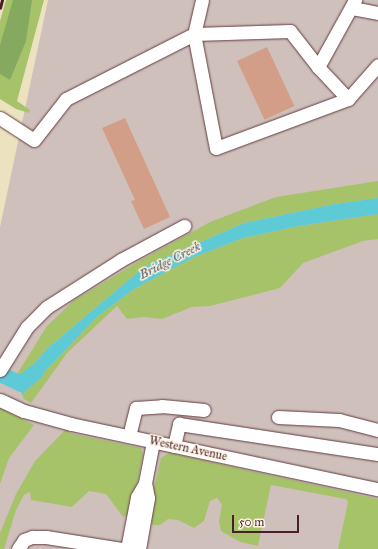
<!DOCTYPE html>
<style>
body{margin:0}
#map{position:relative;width:378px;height:549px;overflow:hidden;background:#ece2c0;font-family:"IM FELL Great Primer",serif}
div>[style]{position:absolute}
.industrial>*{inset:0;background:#d0c0bc}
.green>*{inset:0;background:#a7c36a}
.forest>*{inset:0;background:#85a95e}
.water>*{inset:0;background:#5ecad6}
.river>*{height:16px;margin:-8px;padding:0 8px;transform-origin:8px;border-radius:8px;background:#5ecad6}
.building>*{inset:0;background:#d39e87;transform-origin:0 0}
.roads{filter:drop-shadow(0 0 1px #623c41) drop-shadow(0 0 1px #623c41)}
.minor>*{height:13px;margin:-6.5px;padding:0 6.5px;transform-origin:6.5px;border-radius:6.5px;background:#fff}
.rail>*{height:2.5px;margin:-1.25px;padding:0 1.25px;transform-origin:1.25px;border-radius:1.25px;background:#4a1f2b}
span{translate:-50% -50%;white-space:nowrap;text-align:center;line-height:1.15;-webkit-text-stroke:3px #fcf5e5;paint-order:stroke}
.street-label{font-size:12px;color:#4a1f2b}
.water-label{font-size:13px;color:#50525e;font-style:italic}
.scale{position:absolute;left:232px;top:515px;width:67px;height:18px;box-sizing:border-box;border:2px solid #4a1f2b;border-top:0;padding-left:5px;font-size:12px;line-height:14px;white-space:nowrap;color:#4a1f2b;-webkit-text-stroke:3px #fcf5e5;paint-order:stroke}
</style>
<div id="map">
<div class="industrial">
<div style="clip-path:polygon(48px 0,378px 0,378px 549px,0 549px,0 227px)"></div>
</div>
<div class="green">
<div style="clip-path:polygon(6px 0,44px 0,17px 101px,30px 110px,29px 113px,16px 109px,0 99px,0 21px)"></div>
<div style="clip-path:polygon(378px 181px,378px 198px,335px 204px,244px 223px,144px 267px,49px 347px,18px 381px,17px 374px,47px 326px,73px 301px,141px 260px,210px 222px,276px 197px)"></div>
<div style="clip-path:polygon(378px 214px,378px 239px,363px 241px,303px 263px,280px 288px,210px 306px,192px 307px,162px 319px,144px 317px,127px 319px,117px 306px,67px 353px,31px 403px,24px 399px,22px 395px,98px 316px,134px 289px,192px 258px,243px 238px,299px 226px)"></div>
<div style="clip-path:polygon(0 408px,34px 425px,9px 458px,0 484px)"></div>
<div style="clip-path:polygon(66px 429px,69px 430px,69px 433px,141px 448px,143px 454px,131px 514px,123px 517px,106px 494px,89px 491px,72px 507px,31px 500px,30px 492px,24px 495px,16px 510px,4px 549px,0 549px,0 533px,16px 494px,35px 461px)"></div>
<div style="clip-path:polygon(169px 453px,378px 499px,378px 549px,338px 549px,348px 502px,346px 499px,271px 485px,258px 546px,240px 542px,221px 531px,219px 521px,222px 505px,217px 498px,210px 501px,204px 521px,194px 528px,178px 520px,168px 519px,160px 525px,153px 525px,147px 517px,161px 458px)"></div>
</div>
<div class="forest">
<div style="clip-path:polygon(13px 0,32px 0,26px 41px,10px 80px,0 74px,0 45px)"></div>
</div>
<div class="water">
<div style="clip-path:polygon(378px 198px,378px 214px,299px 226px,243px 238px,192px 258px,134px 289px,98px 316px,22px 395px,18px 381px,49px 347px,144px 267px,244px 223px,335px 204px)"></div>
</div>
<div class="river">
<div style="left:0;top:374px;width:23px;rotate:25deg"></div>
<div style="left:21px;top:384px;width:19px;rotate:-39deg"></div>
</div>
<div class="building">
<div style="left:267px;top:47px;width:65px;height:33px;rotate:65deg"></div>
<div style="clip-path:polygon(125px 118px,170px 217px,144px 229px,131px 201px,135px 200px,102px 128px)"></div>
</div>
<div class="roads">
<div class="minor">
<div style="left:202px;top:0;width:35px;rotate:103deg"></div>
<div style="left:194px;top:34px;width:116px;rotate:79.1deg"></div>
<div style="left:216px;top:148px;width:141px;rotate:-20.4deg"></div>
<div style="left:348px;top:99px;width:44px;rotate:-133.2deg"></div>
<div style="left:352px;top:8px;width:26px;rotate:11deg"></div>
<div style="left:348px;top:99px;width:45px;rotate:-48.6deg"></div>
<div style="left:0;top:118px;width:40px;rotate:32.9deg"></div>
<div style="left:34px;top:140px;width:52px;rotate:-52deg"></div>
<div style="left:66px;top:99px;width:144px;rotate:-26.9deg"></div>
<div style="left:194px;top:34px;width:96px;rotate:-1.8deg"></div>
<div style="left:290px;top:31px;width:46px;rotate:52.1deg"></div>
<div style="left:318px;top:67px;width:77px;rotate:-61.1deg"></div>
<div style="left:0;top:370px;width:51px;rotate:-57.9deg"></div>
<div style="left:27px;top:327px;width:28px;rotate:-45deg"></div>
<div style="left:47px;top:307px;width:88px;rotate:-32.4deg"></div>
<div style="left:121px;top:260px;width:72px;rotate:-28.4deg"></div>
<div style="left:0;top:400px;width:26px;rotate:25deg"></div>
<div style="left:24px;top:411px;width:49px;rotate:15.5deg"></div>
<div style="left:71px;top:424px;width:314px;rotate:12deg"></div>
<div style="left:278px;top:417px;width:61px;rotate:2.8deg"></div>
<div style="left:339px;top:420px;width:40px;rotate:14.4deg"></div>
<div style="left:129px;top:436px;width:29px;rotate:-76deg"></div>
<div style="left:136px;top:408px;width:26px;rotate:-4deg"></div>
<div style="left:162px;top:406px;width:42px;rotate:5.4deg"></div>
<div style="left:174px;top:446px;width:23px;rotate:-77deg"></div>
<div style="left:179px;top:424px;width:201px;rotate:8.6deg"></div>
<div style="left:18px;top:549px;width:11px;rotate:-56deg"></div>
<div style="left:24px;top:540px;width:9px;rotate:-21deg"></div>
<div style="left:32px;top:537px;width:14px"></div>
<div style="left:46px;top:537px;width:78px;rotate:8.9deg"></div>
<div style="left:127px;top:549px;width:53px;rotate:-79.1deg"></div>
<div style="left:137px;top:497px;width:16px;rotate:-60deg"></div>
<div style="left:145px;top:483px;width:42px;rotate:-79deg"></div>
<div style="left:139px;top:549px;width:52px;rotate:-80deg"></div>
<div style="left:148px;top:498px;width:15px;rotate:-101deg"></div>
</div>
</div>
<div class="rail">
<div style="left:0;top:8px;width:8px;rotate:-76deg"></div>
</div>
<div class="street-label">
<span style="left:188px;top:449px;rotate:12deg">Western Avenue</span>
</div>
<div class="water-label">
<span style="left:170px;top:261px;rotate:-27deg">Bridge Creek</span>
</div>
<div class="scale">50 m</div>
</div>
